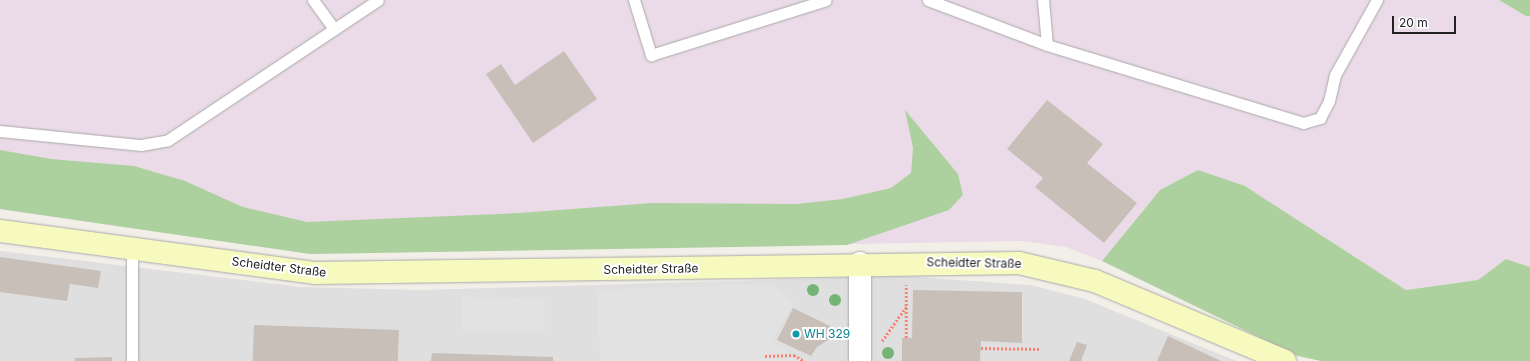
<!DOCTYPE html>
<meta charset="utf-8">
<style>
body{margin:0}
#map{position:relative;width:1530px;height:361px;overflow:hidden;background:#f2efe9;font-family:Inter,sans-serif}
div>[style]{position:absolute}
.residential>*{inset:0;background:#e0dfdf}
.industrial>*{inset:0;background:#ebdbe8}
.forest>*{inset:0;background:#add19e}
.parking>*{inset:0;background:#e2e2e2;transform-origin:0 0}
.building>*{inset:0;background:#c7bfb8;transform-origin:0 0}
.path>*{height:2.5px;margin-top:-1.25px;transform-origin:0;background:repeating-linear-gradient(90deg,#fa8072 0 2px,transparent 0 4px)}
.roads{filter:drop-shadow(0 0 1px #a9a9a9) drop-shadow(0 0 1px #a9a9a9)}
.service>*{height:11px;margin:-5.5px;padding:0 5.5px;transform-origin:5.5px;border-radius:5.5px;background:#fff}
.minor>*{height:22px;margin:-11px;padding:0 11px;transform-origin:11px;border-radius:11px;background:#fff}
.secondary>*{height:22px;margin:-11px;padding:0 11px;transform-origin:11px;border-radius:11px;background:#f7fabf}
.trees>*{width:12px;height:12px;margin:-6px;border-radius:50%;background:#74b475}
.dots>*{width:11px;height:11px;translate:-50% -50%;box-sizing:border-box;border:2px solid #fff;border-radius:50%}
span{translate:-50% -50%;white-space:nowrap;text-align:center;line-height:1.15;-webkit-text-stroke:4px #fff;paint-order:stroke}
.street-label{font-size:12px;color:#222}
.culture-label{font-size:12px;color:#0d838f}
.left{translate:0 -50%;text-align:left}
.scale{position:absolute;left:1392px;top:16px;width:64px;height:18px;box-sizing:border-box;border:2px solid #222;border-top:0;padding-left:5px;font-size:12px;line-height:14px;white-space:nowrap;color:#222;-webkit-text-stroke:3px #fff;paint-order:stroke}
</style>
<div id="map">
<div class="residential">
<div style="clip-path:polygon(0 251px,302px 287px,420px 290px,904px 276px,1030px 285px,1085px 299px,1236px 361px,0 361px)"></div>
</div>
<div class="industrial">
<div style="clip-path:polygon(0 0,1499px 0,1530px 16px,1530px 267px,1506px 259px,1478px 280px,1406px 290px,1245px 186px,1160px 190px,1102px 261px,1066px 247px,1022px 241px,310px 254px,0 209px)"></div>
</div>
<div class="forest">
<div style="clip-path:polygon(1499px 0,1530px 0,1530px 16px,1526px 16px)"></div>
<div style="clip-path:polygon(905px 110px,958px 174px,963px 195px,949px 210px,847px 245px,310px 254px,0 209px,0 150px,51px 159px,134px 166px,185px 181px,243px 207px,307px 222px,519px 213px,652px 203px,796px 204px,843px 199px,891px 188px,911px 173px,913px 148px)"></div>
<div style="clip-path:polygon(1198px 170px,1245px 186px,1406px 290px,1478px 280px,1506px 259px,1530px 267px,1530px 361px,1321px 361px,1298px 356px,1102px 261px,1160px 190px)"></div>
</div>
<div class="parking">
<div style="clip-path:polygon(773px 284px,794px 303px,771px 341px,804px 361px,600px 361px,597px 290px)"></div>
<div style="left:462px;top:297px;width:83px;height:34px;rotate:1deg"></div>
</div>
<div class="building">
<div style="clip-path:polygon(564px 51px,597px 99px,533px 143px,486px 74px,501px 64px,515px 85px)"></div>
<div style="clip-path:polygon(1047px 100px,1103px 144px,1087px 163px,1137px 203px,1104px 243px,1035px 187px,1043px 178px,1007px 149px)"></div>
<div style="clip-path:polygon(0 257px,101px 271px,98px 288px,70px 284px,67px 301px,0 292px)"></div>
<div style="clip-path:polygon(913px 290px,1022px 292px,1022px 343px,981px 341px,980px 361px,902px 361px,902px 338px,912px 338px)"></div>
<div style="clip-path:polygon(793px 308px,830px 326px,831px 338px,817px 347px,811px 356px,777px 340px)"></div>
<div style="left:254px;top:325px;width:145px;height:36px;rotate:2deg"></div>
<div style="clip-path:polygon(1168px 336px,1221px 361px,1157px 361px)"></div>
<div style="clip-path:polygon(1077px 342px,1087px 345px,1081px 361px,1069px 361px)"></div>
<div style="clip-path:polygon(432px 353px,553px 357px,553px 361px,431px 361px)"></div>
<div style="clip-path:polygon(112px 357px,112px 361px,75px 361px,75px 358px)"></div>
</div>
<div class="path">
<div style="left:906px;top:338px;width:53px;rotate:-90deg"></div>
<div style="left:882px;top:341px;width:42px;rotate:-54.8deg"></div>
<div style="left:981px;top:348px;width:58px;rotate:1deg"></div>
<div style="left:765px;top:356px;width:29px;rotate:-2deg"></div>
<div style="left:794px;top:355px;width:12px;rotate:31deg"></div>
</div>
<div class="roads">
<div class="service">
<div style="left:313px;top:0;width:36px;rotate:54deg"></div>
<div style="left:634px;top:0;width:58px;rotate:72.8deg"></div>
<div style="left:651px;top:55px;width:183px;rotate:-17.4deg"></div>
<div style="left:928px;top:0;width:127px;rotate:20.7deg"></div>
<div style="left:1047px;top:45px;width:268px;rotate:16.9deg"></div>
<div style="left:1303px;top:123px;width:18px;rotate:-16deg"></div>
<div style="left:1320px;top:118px;width:19px;rotate:-62deg"></div>
<div style="left:1329px;top:101px;width:27px;rotate:-77deg"></div>
<div style="left:1335px;top:75px;width:86px;rotate:-60.8deg"></div>
<div style="left:1043px;top:0;width:45px;rotate:84.9deg"></div>
<div style="left:0;top:131px;width:142px;rotate:5.7deg"></div>
<div style="left:141px;top:145px;width:27px;rotate:-10deg"></div>
<div style="left:168px;top:140px;width:252px;rotate:-33.7deg"></div>
<div style="left:132px;top:247px;width:114px;rotate:90deg"></div>
</div>
<div class="minor">
<div style="left:860px;top:361px;width:98px;rotate:-90deg"></div>
</div>
<div class="secondary">
<div style="left:0;top:231px;width:319px;rotate:7.6deg"></div>
<div style="left:316px;top:273px;width:703px;rotate:-0.81deg"></div>
<div style="left:1019px;top:263px;width:78px;rotate:13.3deg"></div>
<div style="left:1095px;top:281px;width:206px;rotate:22.8deg"></div>
</div>
</div>
<div class="trees">
<div style="left:813px;top:290px"></div>
<div style="left:835px;top:300px"></div>
<div style="left:888px;top:353px"></div>
</div>
<div class="dots">
<div style="left:796px;top:334px;background:#0f9aa8"></div>
</div>
<div class="street-label">
<span style="left:974px;top:263px;rotate:1deg">Scheidter Straße</span>
<span style="left:279px;top:267px;rotate:7deg">Scheidter Straße</span>
<span style="left:651px;top:269px;rotate:-1deg">Scheidter Straße</span>
</div>
<div class="culture-label">
<span class="left" style="left:804px;top:334px">WH 329</span>
</div>
<div class="scale">20 m</div>
</div>
